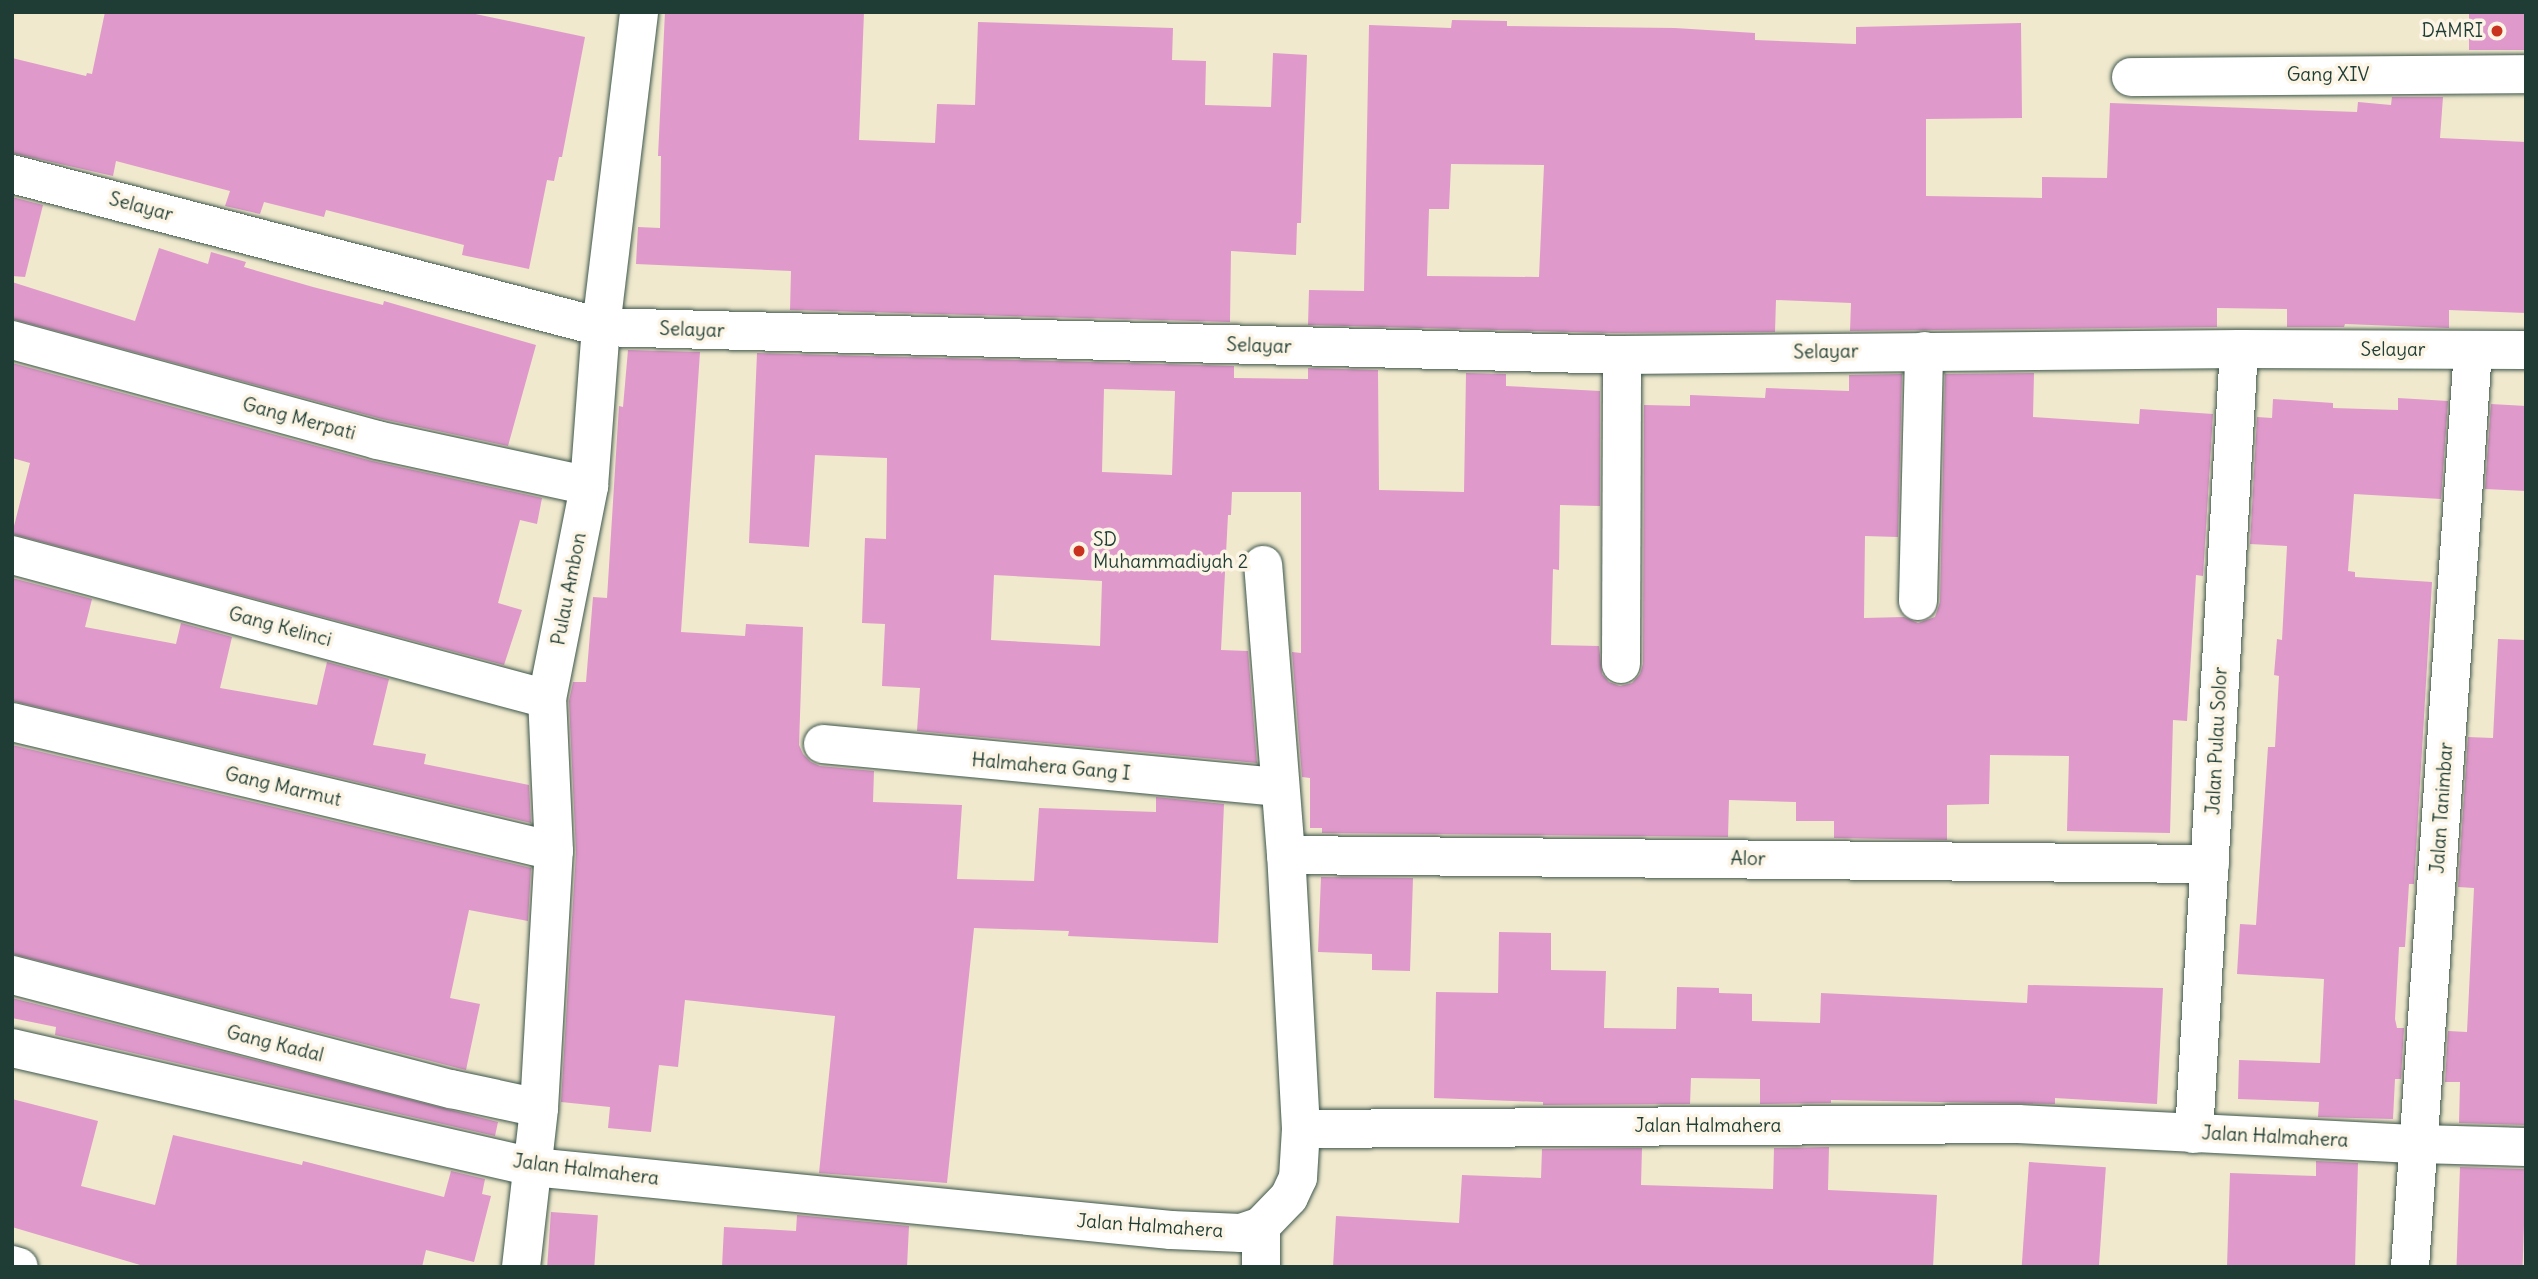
<!DOCTYPE html>
<style>
body{margin:0}
#map{position:relative;width:2538px;height:1279px;overflow:hidden;background:#f0e9ce;font-family:Delius,sans-serif}
div>[style]{position:absolute}
.building>*{inset:0;background:#e099cb;transform-origin:0 0}
.roads{filter:drop-shadow(0 0 2px #3e574b) drop-shadow(0 0 2px #3e574b)}
.minor>*{height:38px;margin:-19px;padding:0 19px;transform-origin:19px;border-radius:19px;background:#fff}
.dots>*{width:19px;height:19px;translate:-50% -50%;box-sizing:border-box;border:4px solid #fcf5e5;border-radius:50%}
span{translate:-50% -50%;white-space:nowrap;text-align:center;line-height:1.15;-webkit-text-stroke:7px #fcf5e5;paint-order:stroke}
.poi-label{font-size:19px;color:#1f3d34}
.right{translate:-100% -50%;text-align:right}
.left{translate:0 -50%;text-align:left}
.street-label{font-size:19px;color:#1f3d34}
.frame{position:absolute;inset:0;border:14px solid #1f3d34;pointer-events:none}
</style>
<div id="map">
<div class="building">
<div style="clip-path:polygon(105px 12px,466px 12px,585px 37px,562px 157px,559px 157px,554px 181px,547px 180px,529px 269px,462px 255px,464px 245px,326px 210px,324px 217px,264px 202px,260px 214px,225px 206px,230px 191px,116px 161px,113px 176px,12px 153px,12px 58px,86px 76px,87px 73px,92px 74px)"></div>
<div style="clip-path:polygon(665px 12px,864px 12px,859px 140px,935px 143px,937px 104px,975px 105px,978px 22px,1173px 28px,1172px 60px,1206px 61px,1205px 105px,1271px 107px,1273px 53px,1307px 55px,1301px 223px,1297px 223px,1296px 255px,1231px 251px,1230px 322px,790px 310px,791px 271px,636px 264px,638px 227px,660px 228px,661px 156px,658px 156px)"></div>
<div style="left:2469px;top:12px;width:57px;height:38px"></div>
<div style="clip-path:polygon(evenodd,1452px 20px,1507px 21px,1507px 26px,1675px 28px,1755px 33px,1755px 40px,1856px 44px,1856px 27px,2021px 23px,2022px 118px,1926px 119px,1926px 196px,2042px 198px,2042px 177px,2107px 178px,2110px 103px,2357px 112px,2358px 102px,2391px 105px,2392px 97px,2443px 97px,2440px 138px,2526px 142px,2526px 313px,2449px 310px,2449px 328px,2345px 324px,2344px 327px,2287px 327px,2287px 309px,2217px 308px,2217px 327px,1850px 331px,1851px 303px,1776px 300px,1775px 332px,1613px 333px,1308px 325px,1309px 290px,1364px 291px,1369px 25px,1451px 28px,1452px 20px,1451px 164px,1544px 165px,1539px 277px,1427px 276px,1429px 209px,1449px 209px,1451px 164px)"></div>
<div style="clip-path:polygon(12px 197px,43px 205px,25px 277px,12px 276px)"></div>
<div style="clip-path:polygon(159px 248px,208px 264px,211px 252px,246px 262px,244px 267px,313px 287px,383px 305px,384px 301px,536px 345px,508px 446px,382px 419px,12px 319px,12px 282px,135px 321px)"></div>
<div style="clip-path:polygon(628px 350px,700px 352px,681px 632px,745px 636px,746px 624px,803px 627px,799px 745px,803px 754px,811px 762px,820px 766px,874px 771px,873px 802px,962px 805px,957px 879px,1034px 881px,1039px 808px,1156px 812px,1156px 797px,1224px 804px,1218px 943px,1068px 936px,1069px 931px,974px 928px,947px 1183px,819px 1173px,835px 1016px,685px 1000px,678px 1067px,659px 1065px,651px 1132px,608px 1128px,610px 1107px,561px 1102px,576px 852px,569px 701px,573px 682px,586px 682px,593px 597px,607px 598px,619px 406px,623px 407px)"></div>
<div style="clip-path:polygon(evenodd,757px 353px,1234px 366px,1234px 378px,1308px 379px,1308px 368px,1378px 370px,1379px 490px,1464px 492px,1466px 373px,1506px 374px,1506px 386px,1600px 391px,1600px 506px,1560px 505px,1559px 570px,1553px 569px,1551px 645px,1599px 646px,1602px 674px,1609px 682px,1620px 686px,1632px 683px,1640px 674px,1643px 664px,1644px 405px,1690px 406px,1690px 395px,1765px 398px,1766px 388px,1849px 391px,1849px 375px,1902px 374px,1898px 537px,1865px 536px,1864px 618px,1904px 617px,1918px 623px,1935px 617px,1940px 602px,1945px 374px,2034px 373px,2033px 417px,2139px 424px,2140px 409px,2213px 414px,2203px 576px,2196px 575px,2187px 721px,2173px 720px,2170px 833px,2067px 831px,2069px 756px,1990px 755px,1989px 804px,1947px 805px,1947px 840px,1834px 838px,1834px 821px,1796px 821px,1796px 802px,1729px 800px,1728px 837px,1322px 833px,1322px 828px,1310px 828px,1310px 778px,1302px 777px,1292px 652px,1301px 653px,1301px 492px,1232px 492px,1231px 515px,1228px 515px,1221px 650px,1248px 651px,1257px 763px,917px 731px,920px 688px,882px 686px,885px 624px,862px 623px,865px 538px,886px 539px,887px 458px,815px 455px,809px 547px,749px 543px,757px 353px,1104px 389px,1175px 391px,1172px 475px,1102px 472px,1104px 389px,757px 353px,994px 575px,1102px 581px,1100px 646px,991px 640px,994px 575px)"></div>
<div style="clip-path:polygon(12px 363px,372px 461px,542px 498px,537px 524px,520px 520px,498px 603px,522px 610px,504px 665px,12px 534px,30px 463px,12px 458px)"></div>
<div style="clip-path:polygon(2398px 398px,2448px 401px,2441px 499px,2354px 494px,2348px 571px,2355px 572px,2355px 577px,2432px 582px,2414px 884px,2409px 884px,2405px 947px,2399px 947px,2395px 1019px,2397px 1028px,2404px 1028px,2401px 1079px,2395px 1079px,2393px 1119px,2318px 1117px,2319px 1102px,2238px 1099px,2239px 1060px,2320px 1063px,2324px 979px,2237px 974px,2240px 924px,2256px 925px,2268px 747px,2275px 747px,2279px 676px,2274px 675px,2277px 639px,2282px 640px,2287px 546px,2250px 544px,2257px 417px,2272px 418px,2273px 399px,2333px 403px,2333px 408px,2398px 410px)"></div>
<div style="clip-path:polygon(2491px 404px,2526px 406px,2526px 491px,2485px 489px)"></div>
<div style="clip-path:polygon(12px 578px,92px 599px,85px 627px,176px 644px,181px 623px,232px 637px,220px 688px,317px 705px,327px 662px,389px 679px,373px 745px,426px 754px,424px 764px,529px 785px,531px 823px,12px 701px)"></div>
<div style="clip-path:polygon(2498px 639px,2526px 640px,2526px 1125px,2459px 1123px,2460px 1082px,2445px 1082px,2448px 1031px,2467px 1032px,2474px 888px,2458px 887px,2468px 737px,2493px 738px)"></div>
<div style="clip-path:polygon(12px 745px,531px 868px,528px 921px,469px 910px,450px 998px,480px 1004px,466px 1070px,12px 954px)"></div>
<div style="clip-path:polygon(1321px 877px,1413px 878px,1410px 971px,1372px 970px,1372px 954px,1318px 952px)"></div>
<div style="clip-path:polygon(1499px 932px,1551px 933px,1551px 970px,1606px 971px,1604px 1028px,1676px 1029px,1677px 987px,1719px 988px,1719px 993px,1752px 994px,1752px 1021px,1820px 1023px,1821px 993px,2027px 1003px,2028px 985px,2163px 988px,2157px 1104px,2055px 1098px,2055px 1104px,1831px 1100px,1831px 1103px,1760px 1104px,1760px 1079px,1691px 1078px,1690px 1104px,1543px 1105px,1543px 1102px,1434px 1098px,1436px 992px,1498px 993px)"></div>
<div style="clip-path:polygon(12px 998px,498px 1122px,495px 1136px,55px 1035px,56px 1027px,12px 1018px)"></div>
<div style="clip-path:polygon(12px 1099px,98px 1121px,81px 1186px,155px 1205px,173px 1135px,302px 1165px,303px 1161px,444px 1197px,451px 1171px,485px 1179px,482px 1194px,491px 1196px,474px 1262px,426px 1250px,422px 1267px,147px 1267px,12px 1227px)"></div>
<div style="clip-path:polygon(1829px 1147px,1828px 1190px,1937px 1195px,1933px 1267px,1333px 1267px,1336px 1216px,1459px 1223px,1462px 1175px,1541px 1178px,1542px 1149px,1642px 1148px,1641px 1185px,1773px 1189px,1774px 1148px)"></div>
<div style="clip-path:polygon(2316px 1161px,2358px 1163px,2355px 1267px,2227px 1267px,2230px 1173px,2316px 1176px)"></div>
<div style="left:2029px;top:1162px;width:77px;height:105px;rotate:4deg"></div>
<div style="left:2460px;top:1167px;width:66px;height:100px;rotate:2deg"></div>
<div style="left:551px;top:1212px;width:47px;height:55px;rotate:4deg"></div>
<div style="clip-path:polygon(797px 1215px,909px 1226px,907px 1267px,722px 1267px,724px 1227px,796px 1231px)"></div>
</div>
<div class="roads">
<div class="minor">
<div style="left:2131px;top:77px;width:395px;rotate:-0.4deg"></div>
<div style="left:12px;top:174px;width:609px;rotate:14.56deg"></div>
<div style="left:601px;top:327px;width:1021px;rotate:1.57deg"></div>
<div style="left:1622px;top:355px;width:617px;rotate:-0.56deg"></div>
<div style="left:2239px;top:349px;width:287px;rotate:0.2deg"></div>
<div style="left:12px;top:340px;width:378px;rotate:15.3deg"></div>
<div style="left:377px;top:440px;width:217px;rotate:12.2deg"></div>
<div style="left:12px;top:555px;width:554px;rotate:15.06deg"></div>
<div style="left:1918px;top:601px;width:250px;rotate:-88.6deg"></div>
<div style="left:1621px;top:664px;width:309px;rotate:-89.8deg"></div>
<div style="left:12px;top:722px;width:557px;rotate:13.39deg"></div>
<div style="left:823px;top:744px;width:458px;rotate:5.4deg"></div>
<div style="left:1286px;top:855px;width:924px;rotate:0.56deg"></div>
<div style="left:12px;top:975px;width:454px;rotate:14.6deg"></div>
<div style="left:451px;top:1089px;width:90px;rotate:12.2deg"></div>
<div style="left:12px;top:1048px;width:534px;rotate:12.87deg"></div>
<div style="left:533px;top:1167px;width:641px;rotate:5.64deg"></div>
<div style="left:1171px;top:1230px;width:70px;rotate:2.5deg"></div>
<div style="left:1241px;top:1233px;width:21px;rotate:-19deg"></div>
<div style="left:1261px;top:1226px;width:40px;rotate:-46deg"></div>
<div style="left:1289px;top:1197px;width:21px;rotate:-65deg"></div>
<div style="left:1298px;top:1178px;width:49px;rotate:-86.5deg"></div>
<div style="left:1301px;top:1129px;width:274px;rotate:-93.1deg"></div>
<div style="left:1286px;top:855px;width:291px;rotate:-94.5deg"></div>
<div style="left:1301px;top:1129px;width:717px;rotate:-0.4deg"></div>
<div style="left:2018px;top:1124px;width:401px;rotate:2.9deg"></div>
<div style="left:2419px;top:1144px;width:107px;rotate:1.6deg"></div>
<div style="left:2194px;top:1134px;width:786px;rotate:-86.72deg"></div>
<div style="left:12px;top:1265px;width:7px;rotate:16deg"></div>
<div style="left:521px;top:1267px;width:160px;rotate:-83.5deg"></div>
<div style="left:539px;top:1108px;width:257px;rotate:-86.7deg"></div>
<div style="left:554px;top:851px;width:152px;rotate:-92.6deg"></div>
<div style="left:547px;top:699px;width:217px;rotate:-78.8deg"></div>
<div style="left:589px;top:486px;width:159px;rotate:-85.7deg"></div>
<div style="left:601px;top:327px;width:317px;rotate:-83.1deg"></div>
<div style="left:1261px;top:1267px;width:41px;rotate:-90deg"></div>
<div style="left:2410px;top:1267px;width:919px;rotate:-86.07deg"></div>
</div>
</div>
<div class="dots">
<div style="left:2497px;top:31px;background:#c8321e"></div>
<div style="left:1079px;top:551px;background:#c8321e"></div>
</div>
<div class="poi-label">
<span class="right" style="left:2483px;top:31px">DAMRI</span>
<span class="left" style="left:1093px;top:551px">SD<br>Muhammadiyah 2</span>
</div>
<div class="street-label">
<span style="left:2328px;top:75px">Gang XIV</span>
<span style="left:141px;top:207px;rotate:15deg">Selayar</span>
<span style="left:692px;top:330px;rotate:2deg">Selayar</span>
<span style="left:1259px;top:346px;rotate:2deg">Selayar</span>
<span style="left:2393px;top:350px">Selayar</span>
<span style="left:1826px;top:352px;rotate:-1deg">Selayar</span>
<span style="left:299px;top:419px;rotate:15deg">Gang Merpati</span>
<span style="left:569px;top:589px;rotate:-79deg">Pulau Ambon</span>
<span style="left:280px;top:627px;rotate:15deg">Gang Kelinci</span>
<span style="left:2217px;top:741px;rotate:-87deg">Jalan Pulau Solor</span>
<span style="left:1051px;top:767px;rotate:5deg">Halmahera Gang I</span>
<span style="left:283px;top:787px;rotate:13deg">Gang Marmut</span>
<span style="left:2442px;top:808px;rotate:-86deg">Jalan Tanimbar</span>
<span style="left:1748px;top:859px;rotate:1deg">Alor</span>
<span style="left:275px;top:1044px;rotate:14deg">Gang Kadal</span>
<span style="left:1708px;top:1126px">Jalan Halmahera</span>
<span style="left:2275px;top:1137px;rotate:3deg">Jalan Halmahera</span>
<span style="left:586px;top:1170px;rotate:7deg">Jalan Halmahera</span>
<span style="left:1150px;top:1226px;rotate:4deg">Jalan Halmahera</span>
</div>
<div class="frame"></div>
</div>
